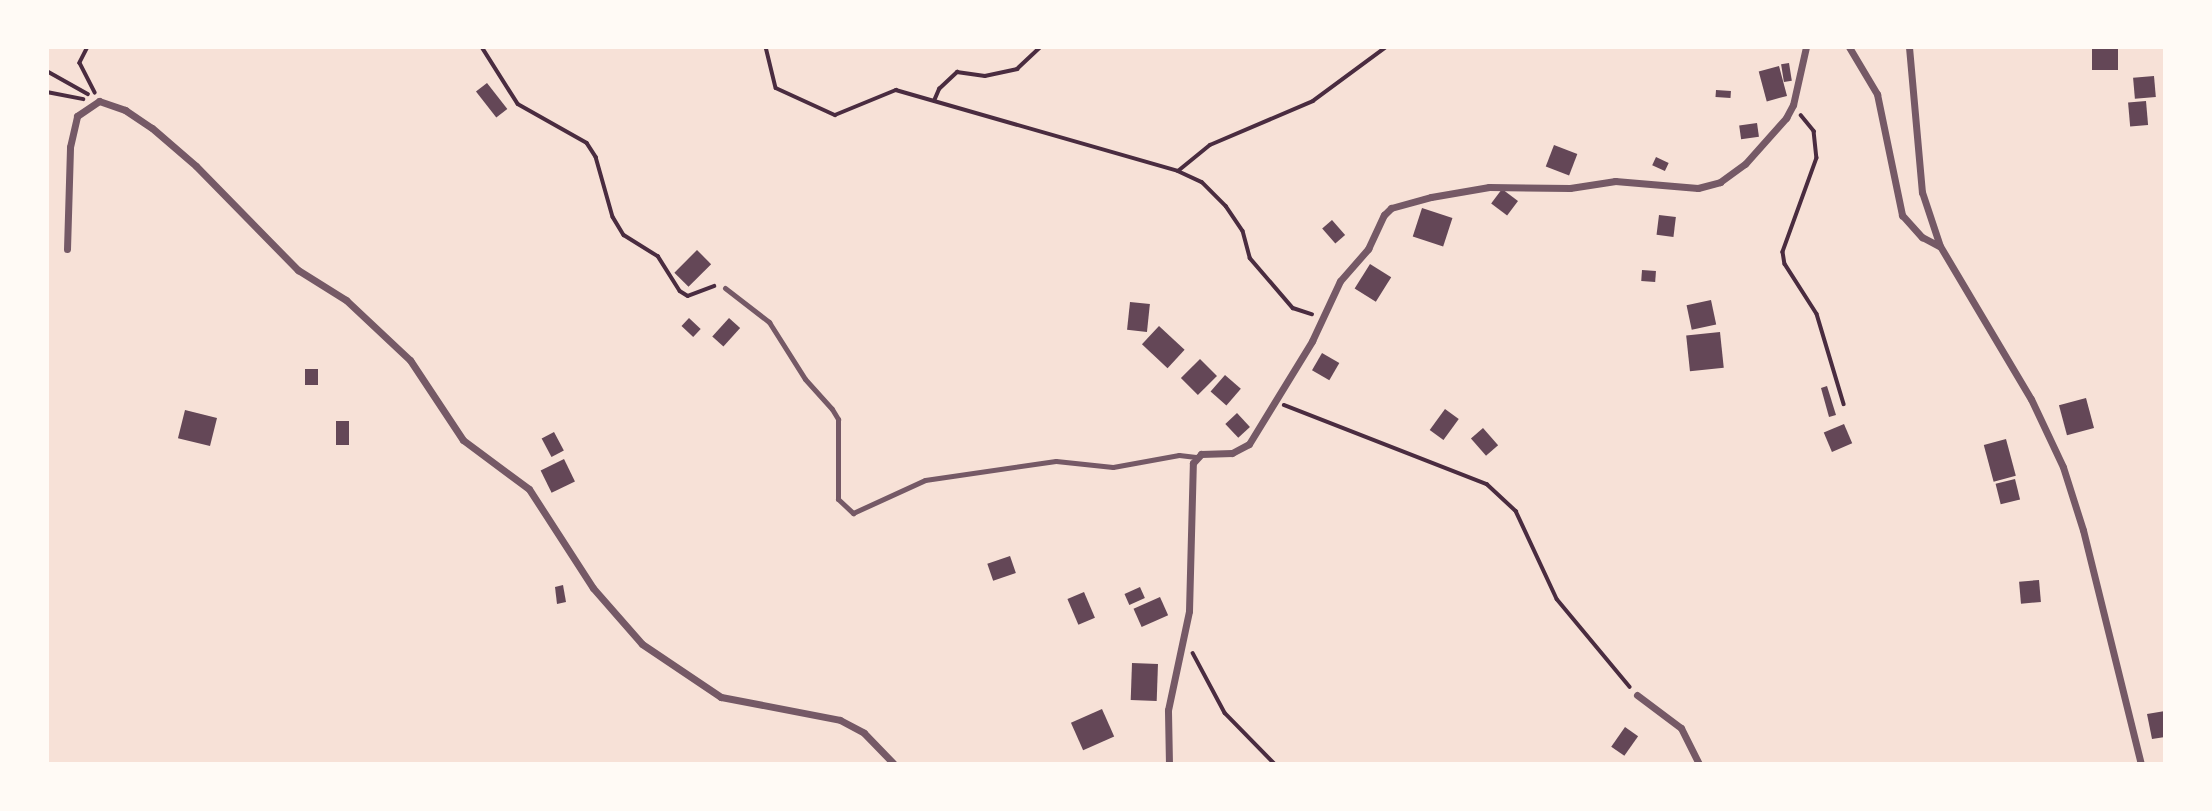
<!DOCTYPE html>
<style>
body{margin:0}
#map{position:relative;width:2212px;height:811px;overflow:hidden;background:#f7e1d7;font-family:Overpass,sans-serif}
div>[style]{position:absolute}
.building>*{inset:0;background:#644757;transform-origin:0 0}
.path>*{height:3.5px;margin:-1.75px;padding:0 1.75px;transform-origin:1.75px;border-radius:1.75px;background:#4a2c40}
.service>*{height:5px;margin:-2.5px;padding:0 2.5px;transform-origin:2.5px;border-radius:2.5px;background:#755966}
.minor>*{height:7px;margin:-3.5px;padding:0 3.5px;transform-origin:3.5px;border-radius:3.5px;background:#755966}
span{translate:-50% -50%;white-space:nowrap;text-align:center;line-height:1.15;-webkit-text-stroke:6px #fffaf5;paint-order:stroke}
.frame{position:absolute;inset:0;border:49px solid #fffaf5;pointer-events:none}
</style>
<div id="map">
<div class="building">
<div style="left:2092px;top:47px;width:26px;height:23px"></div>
<div style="left:1789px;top:63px;width:18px;height:8px;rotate:81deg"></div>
<div style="left:1779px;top:66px;width:31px;height:21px;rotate:75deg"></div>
<div style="left:2154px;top:76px;width:21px;height:21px;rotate:85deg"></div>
<div style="left:487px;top:83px;width:33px;height:14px;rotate:52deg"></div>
<div style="left:1716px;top:90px;width:15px;height:7px;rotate:4deg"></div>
<div style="left:2146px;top:101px;width:24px;height:18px;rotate:85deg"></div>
<div style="left:1757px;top:123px;width:14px;height:18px;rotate:82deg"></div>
<div style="left:1554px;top:145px;width:25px;height:23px;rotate:21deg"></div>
<div style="left:1656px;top:157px;width:14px;height:9px;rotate:25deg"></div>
<div style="left:1502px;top:189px;width:20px;height:18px;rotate:37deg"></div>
<div style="left:1422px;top:208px;width:32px;height:30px;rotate:18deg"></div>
<div style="left:1659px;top:215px;width:17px;height:20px;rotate:7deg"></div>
<div style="left:1332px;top:220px;width:20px;height:13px;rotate:49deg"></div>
<div style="left:697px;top:250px;width:20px;height:32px;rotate:45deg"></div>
<div style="left:1370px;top:264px;width:25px;height:29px;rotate:32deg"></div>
<div style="left:1642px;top:270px;width:14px;height:11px;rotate:4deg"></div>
<div style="left:1711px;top:300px;width:25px;height:25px;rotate:78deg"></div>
<div style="left:1130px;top:302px;width:20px;height:28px;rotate:6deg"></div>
<div style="left:689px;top:318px;width:16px;height:11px;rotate:43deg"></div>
<div style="left:729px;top:318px;width:15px;height:25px;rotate:42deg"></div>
<div style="left:1159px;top:326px;width:35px;height:25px;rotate:43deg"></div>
<div style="left:1720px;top:332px;width:36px;height:34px;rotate:84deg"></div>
<div style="left:1322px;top:353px;width:20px;height:20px;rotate:30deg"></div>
<div style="left:1200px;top:359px;width:24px;height:27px;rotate:45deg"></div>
<div style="left:318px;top:369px;width:16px;height:13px;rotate:90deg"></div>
<div style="left:1225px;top:375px;width:21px;height:22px;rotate:41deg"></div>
<div style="clip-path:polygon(1827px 386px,1836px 415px,1829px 417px,1821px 388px)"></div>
<div style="left:2086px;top:398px;width:31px;height:28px;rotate:75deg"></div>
<div style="left:1445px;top:409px;width:17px;height:26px;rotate:36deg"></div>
<div style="left:185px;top:410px;width:33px;height:29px;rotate:14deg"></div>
<div style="left:1237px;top:413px;width:19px;height:16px;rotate:47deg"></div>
<div style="left:336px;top:421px;width:13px;height:24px"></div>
<div style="left:1844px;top:424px;width:21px;height:22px;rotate:67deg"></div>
<div style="left:1483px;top:428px;width:23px;height:16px;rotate:49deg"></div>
<div style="left:554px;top:432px;width:21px;height:14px;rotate:62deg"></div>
<div style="left:2006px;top:439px;width:38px;height:23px;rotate:75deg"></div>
<div style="left:564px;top:459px;width:25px;height:26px;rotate:64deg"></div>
<div style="left:2015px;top:479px;width:21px;height:20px;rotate:76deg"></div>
<div style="left:1010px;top:556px;width:18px;height:24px;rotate:71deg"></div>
<div style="left:2039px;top:580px;width:22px;height:20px;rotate:85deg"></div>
<div style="clip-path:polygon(563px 585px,566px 602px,557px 604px,555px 587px)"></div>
<div style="left:1140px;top:587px;width:12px;height:17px;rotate:66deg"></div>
<div style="left:1084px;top:592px;width:28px;height:18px;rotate:67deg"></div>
<div style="left:1160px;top:597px;width:20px;height:29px;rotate:66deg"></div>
<div style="left:1132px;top:663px;width:26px;height:37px;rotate:2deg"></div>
<div style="left:1102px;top:709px;width:30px;height:34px;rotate:66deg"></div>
<div style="clip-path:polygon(2165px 711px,2165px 737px,2152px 739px,2147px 714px)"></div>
<div style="left:1625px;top:727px;width:16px;height:24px;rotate:35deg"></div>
</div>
<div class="path">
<div style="left:88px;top:47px;width:18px;rotate:117deg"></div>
<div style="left:80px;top:63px;width:33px;rotate:63deg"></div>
<div style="left:482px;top:47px;width:67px;rotate:57.7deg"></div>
<div style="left:518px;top:104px;width:79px;rotate:29.5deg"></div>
<div style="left:587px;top:143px;width:17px;rotate:57deg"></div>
<div style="left:596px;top:157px;width:62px;rotate:74.2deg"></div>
<div style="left:613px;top:217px;width:21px;rotate:59deg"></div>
<div style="left:624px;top:235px;width:40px;rotate:32deg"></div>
<div style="left:658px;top:256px;width:41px;rotate:57.8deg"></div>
<div style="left:680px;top:291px;width:9px;rotate:32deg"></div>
<div style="left:688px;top:296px;width:28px;rotate:-21deg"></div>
<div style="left:766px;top:47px;width:42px;rotate:76.3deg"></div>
<div style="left:776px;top:88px;width:65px;rotate:24.6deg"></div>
<div style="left:835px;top:115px;width:66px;rotate:-22.3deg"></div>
<div style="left:896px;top:90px;width:293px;rotate:16deg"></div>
<div style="left:1178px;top:171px;width:41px;rotate:-39.1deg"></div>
<div style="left:1210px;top:145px;width:112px;rotate:-23.1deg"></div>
<div style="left:1313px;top:101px;width:91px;rotate:-36.5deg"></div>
<div style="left:47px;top:71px;width:47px;rotate:29.3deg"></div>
<div style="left:47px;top:92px;width:37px;rotate:11deg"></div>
<div style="left:934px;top:101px;width:13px;rotate:-67deg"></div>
<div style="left:939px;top:89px;width:25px;rotate:-43deg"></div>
<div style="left:957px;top:72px;width:28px;rotate:8deg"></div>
<div style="left:985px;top:76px;width:33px;rotate:-12deg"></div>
<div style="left:1017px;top:69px;width:33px;rotate:-43deg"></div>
<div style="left:1801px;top:115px;width:21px;rotate:51deg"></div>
<div style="left:1814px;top:131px;width:27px;rotate:84deg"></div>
<div style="left:1817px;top:158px;width:100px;rotate:109.9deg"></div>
<div style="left:1783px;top:252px;width:12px;rotate:81deg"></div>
<div style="left:1785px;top:264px;width:59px;rotate:57.4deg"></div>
<div style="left:1817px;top:314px;width:94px;rotate:73.3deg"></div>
<div style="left:1178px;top:171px;width:26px;rotate:25deg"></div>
<div style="left:1202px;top:182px;width:34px;rotate:45deg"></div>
<div style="left:1226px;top:206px;width:30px;rotate:56deg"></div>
<div style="left:1243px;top:231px;width:28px;rotate:75deg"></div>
<div style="left:1250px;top:258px;width:66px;rotate:49.3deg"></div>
<div style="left:1293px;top:308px;width:20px;rotate:18deg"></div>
<div style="left:1284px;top:405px;width:218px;rotate:21.3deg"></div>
<div style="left:1487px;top:484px;width:40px;rotate:43deg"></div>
<div style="left:1516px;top:511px;width:97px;rotate:65deg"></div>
<div style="left:1557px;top:599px;width:114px;rotate:50.3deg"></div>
<div style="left:1193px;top:653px;width:68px;rotate:61.9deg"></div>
<div style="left:1225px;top:713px;width:71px;rotate:45.6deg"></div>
</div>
<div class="service">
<div style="left:725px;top:288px;width:56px;rotate:37.7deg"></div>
<div style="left:769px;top:322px;width:67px;rotate:57.7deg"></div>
<div style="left:805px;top:379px;width:40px;rotate:48deg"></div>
<div style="left:832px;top:409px;width:12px;rotate:59deg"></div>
<div style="left:838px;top:419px;width:80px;rotate:90deg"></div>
<div style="left:838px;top:499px;width:21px;rotate:43deg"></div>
<div style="left:853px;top:513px;width:79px;rotate:-24.6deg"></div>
<div style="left:925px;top:480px;width:132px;rotate:-8.3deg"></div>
<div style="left:1056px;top:461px;width:57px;rotate:6deg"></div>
<div style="left:1113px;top:467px;width:67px;rotate:-10.3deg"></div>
<div style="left:1179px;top:455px;width:17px;rotate:7deg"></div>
</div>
<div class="minor">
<div style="left:1849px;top:47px;width:55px;rotate:59.2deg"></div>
<div style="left:1877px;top:94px;width:124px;rotate:78.3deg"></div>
<div style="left:1902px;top:215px;width:30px;rotate:48deg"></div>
<div style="left:1922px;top:237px;width:19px;rotate:28deg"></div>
<div style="left:1909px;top:47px;width:146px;rotate:84.9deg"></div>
<div style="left:1922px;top:192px;width:57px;rotate:71.6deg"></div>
<div style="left:1940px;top:246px;width:178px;rotate:59.3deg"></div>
<div style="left:2031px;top:399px;width:75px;rotate:64.8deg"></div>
<div style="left:2063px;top:467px;width:66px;rotate:72.4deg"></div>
<div style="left:2083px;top:530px;width:241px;rotate:76.1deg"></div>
<div style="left:67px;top:249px;width:102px;rotate:-88.3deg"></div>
<div style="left:70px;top:147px;width:32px;rotate:-77deg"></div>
<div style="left:77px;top:116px;width:27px;rotate:-34deg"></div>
<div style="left:99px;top:101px;width:28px;rotate:19deg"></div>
<div style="left:125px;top:110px;width:32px;rotate:34deg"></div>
<div style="left:152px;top:128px;width:58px;rotate:40.8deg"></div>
<div style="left:196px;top:166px;width:146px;rotate:45.6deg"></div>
<div style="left:298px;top:270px;width:57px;rotate:32deg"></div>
<div style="left:346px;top:300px;width:88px;rotate:43.2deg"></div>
<div style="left:410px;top:360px;width:96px;rotate:56.5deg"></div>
<div style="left:463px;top:440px;width:82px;rotate:36.6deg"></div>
<div style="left:529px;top:489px;width:118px;rotate:57.1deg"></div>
<div style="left:593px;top:588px;width:74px;rotate:48.8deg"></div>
<div style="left:642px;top:644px;width:95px;rotate:33.9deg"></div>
<div style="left:721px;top:697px;width:121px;rotate:10.9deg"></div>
<div style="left:840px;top:720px;width:27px;rotate:28deg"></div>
<div style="left:864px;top:733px;width:43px;rotate:45.9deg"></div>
<div style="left:1637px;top:695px;width:55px;rotate:36.9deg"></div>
<div style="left:1681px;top:728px;width:40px;rotate:63.4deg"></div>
<div style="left:1169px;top:764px;width:54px;rotate:-91.1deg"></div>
<div style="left:1168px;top:710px;width:101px;rotate:-78deg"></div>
<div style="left:1189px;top:611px;width:148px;rotate:-88.5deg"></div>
<div style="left:1193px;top:463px;width:12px;rotate:-48deg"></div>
<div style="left:1201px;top:454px;width:31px;rotate:-2deg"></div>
<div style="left:1232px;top:453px;width:19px;rotate:-28deg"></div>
<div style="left:1249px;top:444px;width:121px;rotate:-58.5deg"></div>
<div style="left:1312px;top:341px;width:66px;rotate:-65deg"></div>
<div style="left:1340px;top:281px;width:43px;rotate:-48.8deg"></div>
<div style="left:1368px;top:249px;width:38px;rotate:-65deg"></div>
<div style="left:1384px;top:215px;width:10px;rotate:-45deg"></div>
<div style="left:1391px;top:208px;width:41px;rotate:-15.4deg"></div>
<div style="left:1431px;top:197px;width:59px;rotate:-9.8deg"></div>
<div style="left:1489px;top:187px;width:81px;rotate:0.7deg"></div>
<div style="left:1570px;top:188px;width:46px;rotate:-8.8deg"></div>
<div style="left:1615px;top:181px;width:83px;rotate:4.8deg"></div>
<div style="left:1698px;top:188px;width:23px;rotate:-15deg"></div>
<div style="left:1720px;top:182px;width:31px;rotate:-36deg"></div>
<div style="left:1745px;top:164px;width:62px;rotate:-48.3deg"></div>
<div style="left:1786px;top:118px;width:15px;rotate:-62deg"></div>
<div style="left:1793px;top:105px;width:59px;rotate:-77.4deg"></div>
</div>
<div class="frame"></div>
</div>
